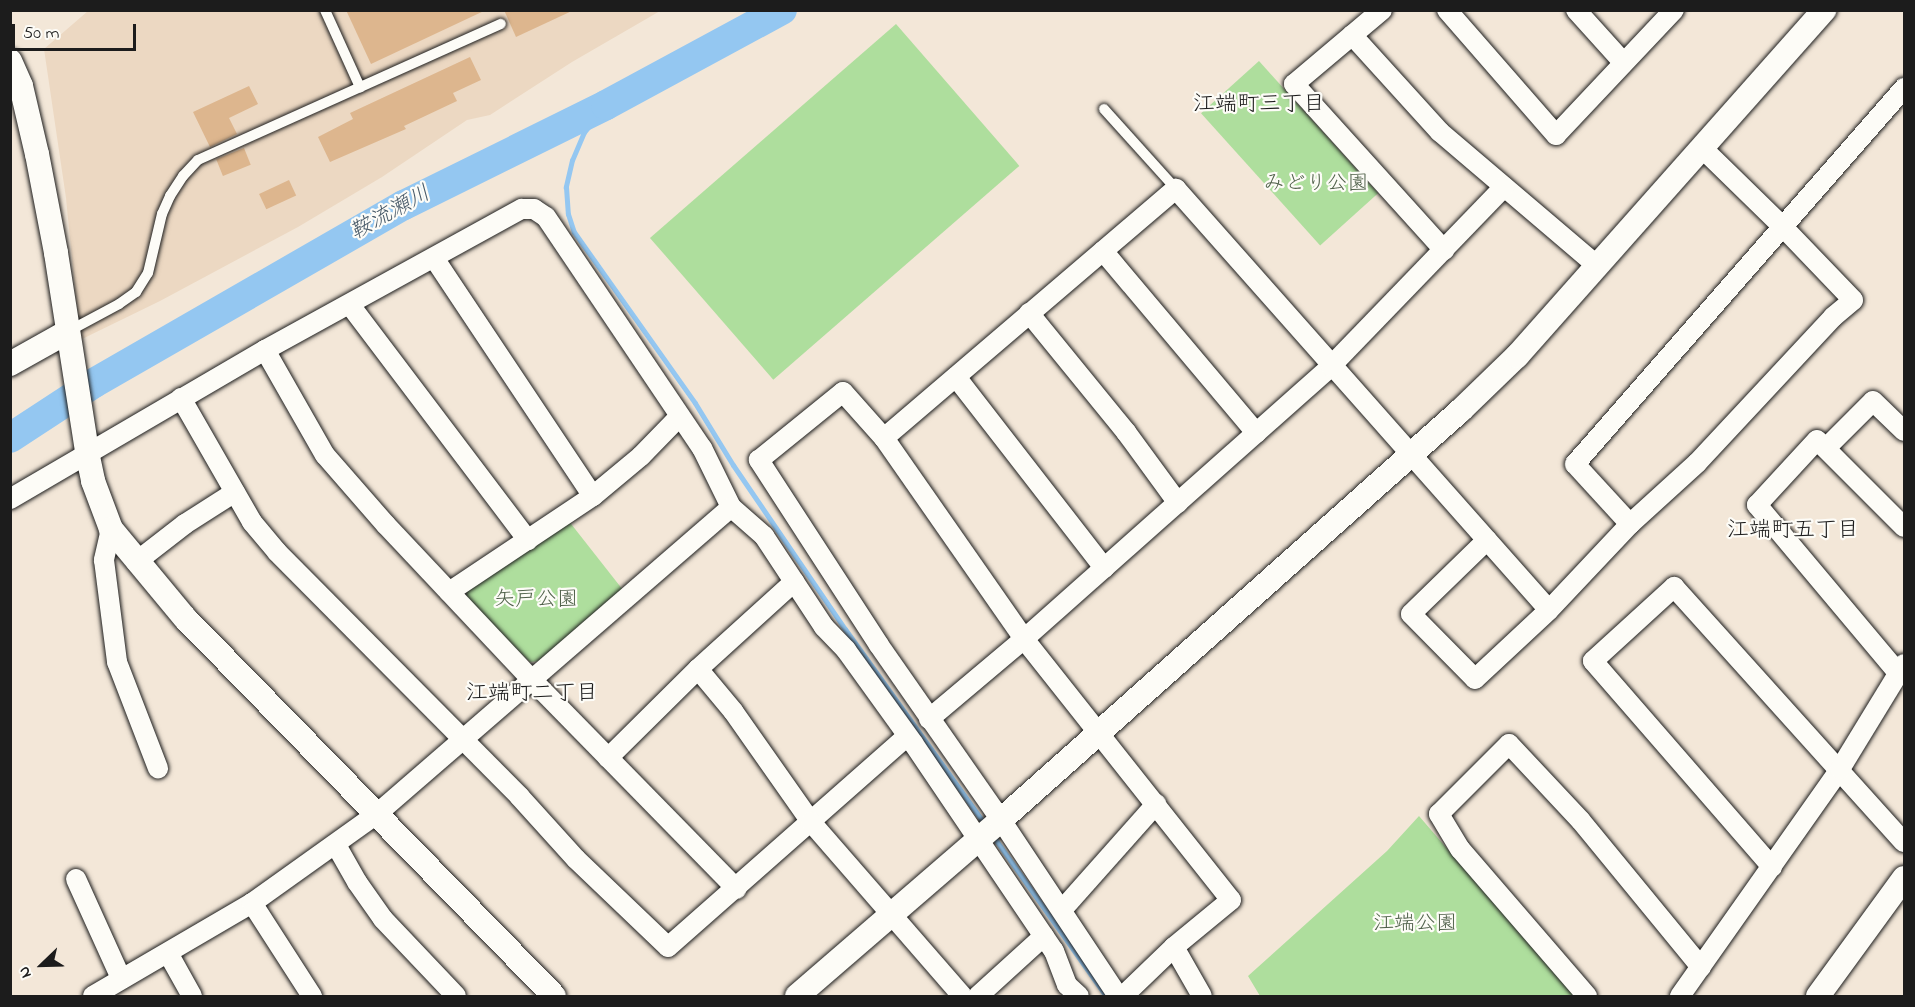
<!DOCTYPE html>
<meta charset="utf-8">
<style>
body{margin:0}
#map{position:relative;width:1915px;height:1007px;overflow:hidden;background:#f3e7d8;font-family:"Indie Flower","Klee One",sans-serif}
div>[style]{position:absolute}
.built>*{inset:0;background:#ecd8c2}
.green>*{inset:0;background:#aede9d;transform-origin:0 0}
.stream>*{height:5px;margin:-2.5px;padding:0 2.5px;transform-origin:2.5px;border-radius:2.5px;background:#94c7f1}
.river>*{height:30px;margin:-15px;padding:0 15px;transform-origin:15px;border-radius:15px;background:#94c7f1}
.building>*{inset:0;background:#ddb68e;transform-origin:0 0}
.roads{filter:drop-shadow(0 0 2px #1c1c1c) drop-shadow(0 0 2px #1c1c1c)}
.service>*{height:10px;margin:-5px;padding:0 5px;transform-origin:5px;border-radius:5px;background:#fdfcf7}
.minor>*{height:20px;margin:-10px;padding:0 10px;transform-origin:10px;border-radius:10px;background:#fdfcf7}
.tertiary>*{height:24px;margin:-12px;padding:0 12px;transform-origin:12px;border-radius:12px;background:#fdfcf7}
span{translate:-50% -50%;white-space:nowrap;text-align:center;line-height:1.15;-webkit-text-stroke:4.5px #fdfcf7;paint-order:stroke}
.park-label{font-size:21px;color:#4f6049}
.neighbourhood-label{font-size:22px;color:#1c1c1c}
.water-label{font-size:22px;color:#465867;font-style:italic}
.frame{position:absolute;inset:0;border:12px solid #1c1c1c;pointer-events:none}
.north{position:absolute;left:12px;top:935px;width:60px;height:60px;-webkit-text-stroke:4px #fdfcf7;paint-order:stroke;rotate:247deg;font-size:16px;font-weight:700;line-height:24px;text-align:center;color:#1c1c1c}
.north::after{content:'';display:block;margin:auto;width:21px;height:27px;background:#1c1c1c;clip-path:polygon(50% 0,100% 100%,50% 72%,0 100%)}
.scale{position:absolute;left:12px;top:24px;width:124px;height:27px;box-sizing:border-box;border:3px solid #1c1c1c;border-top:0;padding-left:8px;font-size:18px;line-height:21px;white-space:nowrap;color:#1c1c1c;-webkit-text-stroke:4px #fdfcf7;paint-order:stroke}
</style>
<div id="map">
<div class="built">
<div style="clip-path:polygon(88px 11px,660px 11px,572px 62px,490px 115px,467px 120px,382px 177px,298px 227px,160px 301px,80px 340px,66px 198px,44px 49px)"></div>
</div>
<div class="green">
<div style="left:896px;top:24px;width:188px;height:326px;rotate:49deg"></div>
<div style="left:1259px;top:61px;width:178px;height:78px;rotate:48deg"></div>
<div style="clip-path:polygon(568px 520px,623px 590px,540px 661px,530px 662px,466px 600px,467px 587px)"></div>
<div style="clip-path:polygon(1419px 816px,1574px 996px,1260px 996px,1248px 976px,1387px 851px)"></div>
</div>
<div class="stream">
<div style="left:606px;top:105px;width:35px;rotate:129deg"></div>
<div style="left:584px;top:132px;width:30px;rotate:113deg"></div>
<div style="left:572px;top:160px;width:28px;rotate:103deg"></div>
<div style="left:566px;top:187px;width:27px;rotate:86deg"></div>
<div style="left:568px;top:214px;width:19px;rotate:72deg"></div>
<div style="left:574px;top:232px;width:209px;rotate:54.7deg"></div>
<div style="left:695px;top:403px;width:73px;rotate:58.5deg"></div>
<div style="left:733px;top:465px;width:199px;rotate:55.7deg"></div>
<div style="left:845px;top:629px;width:242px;rotate:54.4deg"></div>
<div style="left:993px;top:836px;width:196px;rotate:54.8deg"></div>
</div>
<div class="river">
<div style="left:10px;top:438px;width:100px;rotate:-33.2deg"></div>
<div style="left:94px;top:383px;width:357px;rotate:-29.9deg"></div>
<div style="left:404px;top:205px;width:225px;rotate:-26.3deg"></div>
<div style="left:606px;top:105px;width:200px;rotate:-28.4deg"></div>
</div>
<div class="building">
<div style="clip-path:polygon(346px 10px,486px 10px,371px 64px)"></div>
<div style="clip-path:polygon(504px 10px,574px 10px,516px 37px)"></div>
<div style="clip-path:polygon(470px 57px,481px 80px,453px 93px,457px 101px,404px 126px,406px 129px,330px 162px,318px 137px,353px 119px,350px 113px)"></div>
<div style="clip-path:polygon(249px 86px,258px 104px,229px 118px,237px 134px,210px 147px,193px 112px)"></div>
<div style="left:244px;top:148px;width:18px;height:30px;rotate:68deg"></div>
<div style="left:289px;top:180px;width:17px;height:33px;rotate:65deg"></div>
</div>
<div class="roads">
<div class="service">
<div style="left:325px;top:10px;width:85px;rotate:65.6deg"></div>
<div style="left:1104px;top:109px;width:108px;rotate:48deg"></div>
<div style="left:67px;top:332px;width:59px;rotate:-28.3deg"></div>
<div style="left:119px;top:304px;width:21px;rotate:-35deg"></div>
<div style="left:136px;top:292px;width:22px;rotate:-58deg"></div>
<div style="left:148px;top:273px;width:61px;rotate:-76.7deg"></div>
<div style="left:162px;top:214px;width:20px;rotate:-66deg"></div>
<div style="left:170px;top:196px;width:24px;rotate:-57deg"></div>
<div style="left:183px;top:176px;width:22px;rotate:-47deg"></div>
<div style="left:198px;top:160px;width:332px;rotate:-24.2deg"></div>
</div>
<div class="minor">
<div style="left:1382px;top:10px;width:115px;rotate:139.9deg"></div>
<div style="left:1294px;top:84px;width:224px;rotate:47.9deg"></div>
<div style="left:1447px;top:10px;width:166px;rotate:48.9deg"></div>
<div style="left:1556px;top:135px;width:172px;rotate:-46.7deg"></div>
<div style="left:1576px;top:10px;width:70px;rotate:47.9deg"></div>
<div style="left:1352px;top:35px;width:131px;rotate:47.8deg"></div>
<div style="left:1440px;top:132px;width:205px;rotate:40.4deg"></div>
<div style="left:1103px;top:251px;width:238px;rotate:49.9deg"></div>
<div style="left:434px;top:258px;width:286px;rotate:56.3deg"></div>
<div style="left:593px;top:496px;width:173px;rotate:146.3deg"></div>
<div style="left:350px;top:305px;width:295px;rotate:52.9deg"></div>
<div style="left:1029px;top:313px;width:154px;rotate:50.8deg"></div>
<div style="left:1126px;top:432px;width:88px;rotate:53.8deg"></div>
<div style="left:265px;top:350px;width:121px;rotate:60.3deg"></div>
<div style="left:325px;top:455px;width:93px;rotate:48.9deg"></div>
<div style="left:386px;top:525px;width:214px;rotate:46.7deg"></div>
<div style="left:533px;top:681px;width:291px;rotate:45.6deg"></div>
<div style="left:956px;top:377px;width:242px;rotate:52.2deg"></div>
<div style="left:181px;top:398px;width:143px;rotate:60.2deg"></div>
<div style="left:252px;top:522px;width:39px;rotate:50deg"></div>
<div style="left:277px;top:552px;width:344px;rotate:45.2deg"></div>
<div style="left:519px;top:796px;width:85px;rotate:47.9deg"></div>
<div style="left:576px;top:859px;width:127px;rotate:43.7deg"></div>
<div style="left:668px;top:947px;width:319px;rotate:-41.4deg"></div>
<div style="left:884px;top:438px;width:384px;rotate:-40.5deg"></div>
<div style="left:1176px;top:189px;width:562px;rotate:48.46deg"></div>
<div style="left:1826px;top:448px;width:66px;rotate:-45deg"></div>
<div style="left:1873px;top:401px;width:43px;rotate:44.1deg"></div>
<div style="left:593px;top:496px;width:62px;rotate:-39.8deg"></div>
<div style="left:641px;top:456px;width:54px;rotate:-45.7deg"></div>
<div style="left:10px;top:499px;width:295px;rotate:-30.3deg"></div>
<div style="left:265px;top:350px;width:293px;rotate:-28.8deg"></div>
<div style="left:522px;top:209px;width:12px"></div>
<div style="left:534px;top:209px;width:14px;rotate:34deg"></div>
<div style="left:546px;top:217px;width:279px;rotate:56deg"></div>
<div style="left:702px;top:448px;width:66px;rotate:63.8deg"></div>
<div style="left:731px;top:507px;width:44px;rotate:41.3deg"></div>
<div style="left:764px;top:536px;width:109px;rotate:56.6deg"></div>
<div style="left:824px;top:627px;width:32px;rotate:46deg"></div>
<div style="left:846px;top:650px;width:115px;rotate:54.2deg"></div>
<div style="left:913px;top:743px;width:251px;rotate:55.9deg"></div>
<div style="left:1054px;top:951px;width:36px;rotate:69deg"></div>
<div style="left:1067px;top:985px;width:16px;rotate:43deg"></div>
<div style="left:1630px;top:524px;width:81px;rotate:-132.5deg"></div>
<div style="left:1575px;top:464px;width:500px;rotate:-48.8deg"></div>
<div style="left:111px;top:529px;width:32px;rotate:103deg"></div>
<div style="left:104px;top:560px;width:103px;rotate:82.7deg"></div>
<div style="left:117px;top:662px;width:114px;rotate:68.9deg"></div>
<div style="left:1487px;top:540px;width:106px;rotate:135.8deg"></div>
<div style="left:1411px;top:614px;width:91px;rotate:45.4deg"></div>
<div style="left:1475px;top:679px;width:101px;rotate:-43deg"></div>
<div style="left:1549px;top:610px;width:118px;rotate:-46.7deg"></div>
<div style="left:1630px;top:524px;width:91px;rotate:-42.3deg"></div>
<div style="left:1697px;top:463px;width:200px;rotate:-47deg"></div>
<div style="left:1833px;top:317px;width:26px;rotate:-40deg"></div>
<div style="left:1853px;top:300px;width:101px;rotate:-133.8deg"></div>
<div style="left:1783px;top:227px;width:112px;rotate:-135.7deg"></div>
<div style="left:136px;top:562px;width:62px;rotate:-37.8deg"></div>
<div style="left:185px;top:524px;width:59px;rotate:-32.6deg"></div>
<div style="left:698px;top:669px;width:130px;rotate:-42.2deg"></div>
<div style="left:1899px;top:674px;width:221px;rotate:-130deg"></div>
<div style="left:1757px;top:505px;width:88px;rotate:-47.3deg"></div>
<div style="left:1817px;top:440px;width:123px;rotate:45deg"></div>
<div style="left:929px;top:719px;width:124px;rotate:-40.1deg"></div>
<div style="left:1024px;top:639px;width:411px;rotate:-41.6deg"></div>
<div style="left:1331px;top:366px;width:249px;rotate:-46deg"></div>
<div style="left:608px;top:758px;width:127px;rotate:-44.7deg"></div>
<div style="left:698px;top:669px;width:55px;rotate:50.2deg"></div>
<div style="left:733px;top:711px;width:136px;rotate:54.9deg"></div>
<div style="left:811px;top:822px;width:230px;rotate:49deg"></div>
<div style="left:336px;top:845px;width:43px;rotate:60.4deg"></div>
<div style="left:357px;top:882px;width:45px;rotate:54.9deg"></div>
<div style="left:383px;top:919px;width:106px;rotate:46.5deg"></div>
<div style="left:1772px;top:867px;width:273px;rotate:-131deg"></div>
<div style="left:1593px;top:661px;width:110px;rotate:-42.4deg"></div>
<div style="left:1674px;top:587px;width:343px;rotate:48deg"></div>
<div style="left:76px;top:879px;width:109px;rotate:65.6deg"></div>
<div style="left:252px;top:903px;width:111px;rotate:57.2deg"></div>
<div style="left:1062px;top:910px;width:142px;rotate:-48.4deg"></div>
<div style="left:1174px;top:947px;width:56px;rotate:60.3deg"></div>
<div style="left:168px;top:953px;width:49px;rotate:60.8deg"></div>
<div style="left:93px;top:996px;width:184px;rotate:-30.3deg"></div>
<div style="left:252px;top:903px;width:155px;rotate:-35.5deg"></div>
<div style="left:378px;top:813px;width:467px;rotate:-40.9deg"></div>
<div style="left:978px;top:996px;width:89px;rotate:-42.3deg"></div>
<div style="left:1118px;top:996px;width:211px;rotate:-123.6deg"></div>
<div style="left:1001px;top:820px;width:213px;rotate:-124.9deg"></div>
<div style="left:879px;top:645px;width:221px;rotate:-123deg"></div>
<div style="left:759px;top:460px;width:108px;rotate:-39deg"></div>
<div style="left:843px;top:392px;width:62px;rotate:48.3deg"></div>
<div style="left:884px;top:438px;width:245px;rotate:55.1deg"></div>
<div style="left:1024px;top:639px;width:333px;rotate:51.6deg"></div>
<div style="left:1231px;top:900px;width:74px;rotate:140.5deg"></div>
<div style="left:1174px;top:947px;width:71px;rotate:136.1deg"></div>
<div style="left:1587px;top:996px;width:194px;rotate:-130.8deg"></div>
<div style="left:1460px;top:849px;width:41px;rotate:-121deg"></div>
<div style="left:1439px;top:814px;width:99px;rotate:-45deg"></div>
<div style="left:1509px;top:744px;width:105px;rotate:46.9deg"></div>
<div style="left:1581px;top:821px;width:189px;rotate:50.6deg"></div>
<div style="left:1680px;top:996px;width:278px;rotate:-54.8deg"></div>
<div style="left:1840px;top:769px;width:123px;rotate:-58.6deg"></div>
</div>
<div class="tertiary">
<div style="left:10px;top:61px;width:27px;rotate:66deg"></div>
<div style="left:21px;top:86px;width:70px;rotate:76.8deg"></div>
<div style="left:37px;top:154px;width:101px;rotate:79.1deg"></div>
<div style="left:56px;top:253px;width:201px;rotate:81.1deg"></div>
<div style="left:87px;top:452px;width:30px;rotate:78deg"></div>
<div style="left:93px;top:481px;width:51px;rotate:69.4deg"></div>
<div style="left:111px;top:529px;width:116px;rotate:50.3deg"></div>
<div style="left:185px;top:618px;width:528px;rotate:45.69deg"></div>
<div style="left:10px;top:364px;width:65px;rotate:-29.3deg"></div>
<div style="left:797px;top:996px;width:269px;rotate:-40.8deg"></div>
<div style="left:1001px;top:820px;width:616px;rotate:-41.71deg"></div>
<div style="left:1461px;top:410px;width:78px;rotate:-44deg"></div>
<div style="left:1517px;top:356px;width:463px;rotate:-48.4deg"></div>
<div style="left:1818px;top:996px;width:146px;rotate:-53.9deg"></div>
</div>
</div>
<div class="park-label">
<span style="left:1316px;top:184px">みどり公園</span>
<span style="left:536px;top:600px">矢戸公園</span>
<span style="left:1415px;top:924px">江端公園</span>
</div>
<div class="neighbourhood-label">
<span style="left:1259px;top:106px">江端町三丁目</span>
<span style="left:1793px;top:532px">江端町五丁目</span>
<span style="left:532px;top:695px">江端町二丁目</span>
</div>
<div class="water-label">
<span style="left:391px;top:214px;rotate:-29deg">鞍流瀬川</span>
</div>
<div class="frame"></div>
<div class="north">N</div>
<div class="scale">50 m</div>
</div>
